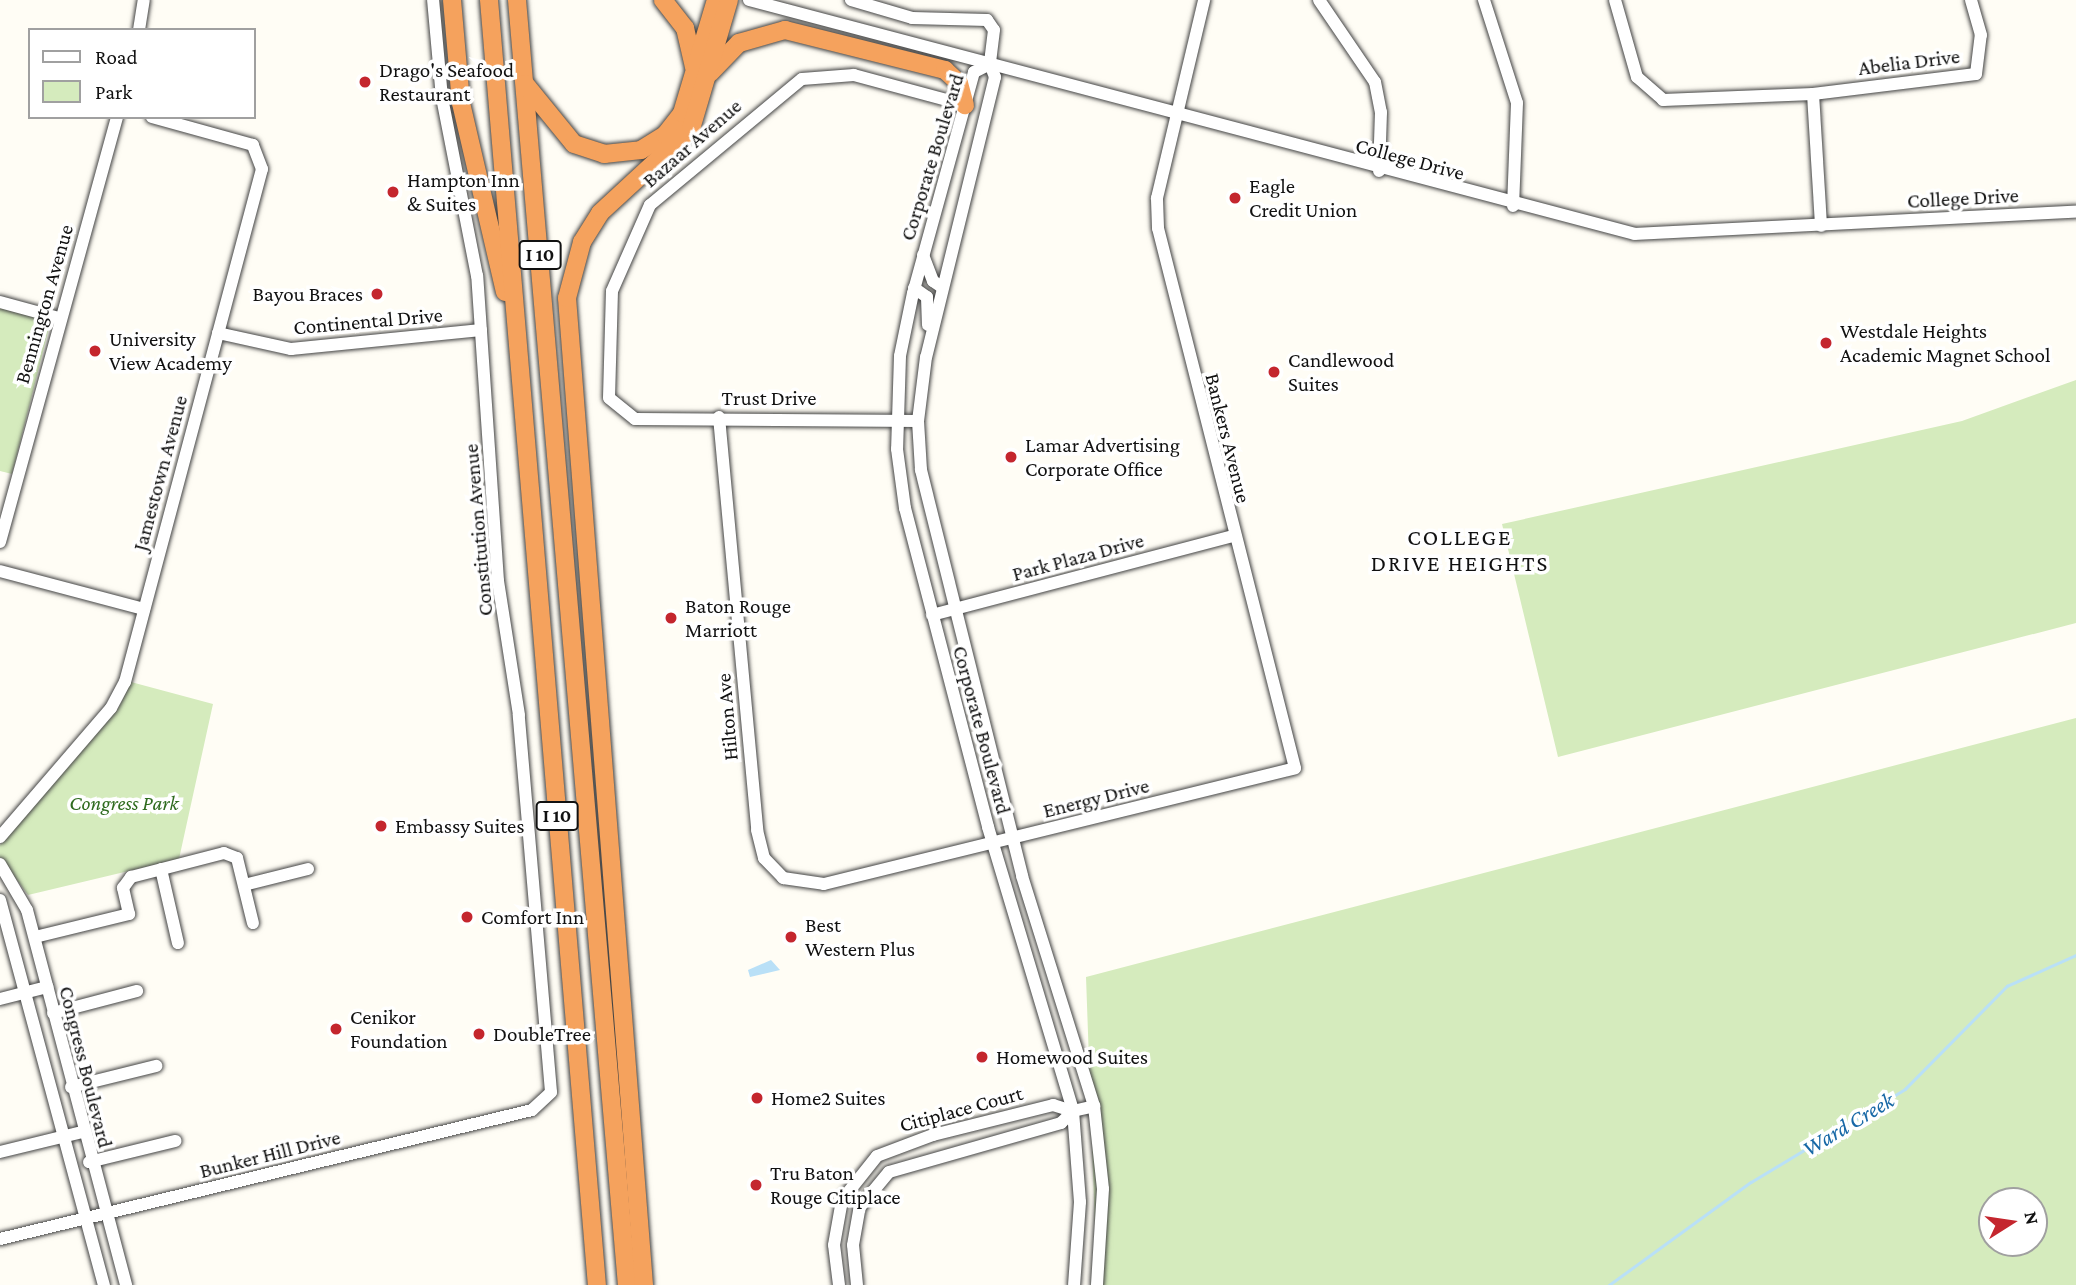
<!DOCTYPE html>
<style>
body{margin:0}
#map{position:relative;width:2076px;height:1285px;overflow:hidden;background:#fffdf5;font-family:"Crimson Pro",serif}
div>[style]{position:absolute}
.green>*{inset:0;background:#d5ebbd}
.water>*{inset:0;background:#b9e0f7}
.stream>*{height:2.5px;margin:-1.25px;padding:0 1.25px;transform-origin:1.25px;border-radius:1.25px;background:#b9e0f7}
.roads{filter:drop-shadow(0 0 2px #444) drop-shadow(0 0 2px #444)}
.minor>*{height:12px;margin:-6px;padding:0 6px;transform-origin:6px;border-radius:6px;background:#fff}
.highway>*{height:18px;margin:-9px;padding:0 9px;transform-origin:9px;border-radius:9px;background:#f5a25d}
.dots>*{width:19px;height:19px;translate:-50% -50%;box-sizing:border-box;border:4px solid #fff;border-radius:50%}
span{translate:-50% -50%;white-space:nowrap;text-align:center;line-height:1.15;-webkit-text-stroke:7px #fff;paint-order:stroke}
.shield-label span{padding:2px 5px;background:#fff;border:2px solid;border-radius:5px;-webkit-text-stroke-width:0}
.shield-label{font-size:19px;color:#111;font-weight:700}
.street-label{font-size:21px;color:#111}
.poi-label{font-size:21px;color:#111}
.left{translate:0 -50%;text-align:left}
.right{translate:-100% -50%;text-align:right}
.park-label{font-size:21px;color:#2f6b1f;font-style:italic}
.neighbourhood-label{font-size:23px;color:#111;letter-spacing:2px}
.water-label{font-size:23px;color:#1768a6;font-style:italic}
.legend{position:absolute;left:28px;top:28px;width:228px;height:91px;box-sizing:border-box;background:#fff;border:2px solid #a0a0a0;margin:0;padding:9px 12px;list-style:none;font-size:21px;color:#111}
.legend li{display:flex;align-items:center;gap:14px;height:35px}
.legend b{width:35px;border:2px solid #a0a0a0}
.north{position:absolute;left:1978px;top:1187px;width:70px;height:70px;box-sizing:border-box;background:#fff;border:2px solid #a0a0a0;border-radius:50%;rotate:78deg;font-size:19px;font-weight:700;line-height:28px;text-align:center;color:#111}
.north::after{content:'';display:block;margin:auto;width:24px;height:32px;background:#c4262e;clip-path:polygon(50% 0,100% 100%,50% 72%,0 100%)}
</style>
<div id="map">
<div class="green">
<div style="clip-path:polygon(0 308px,45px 320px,49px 328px,12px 474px,0 471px)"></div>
<div style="clip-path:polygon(2076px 380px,2076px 623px,1558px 757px,1502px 524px,1962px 421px)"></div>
<div style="clip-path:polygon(131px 682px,213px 704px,179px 859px,28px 895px,0 857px,0 845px,118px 709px)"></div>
<div style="clip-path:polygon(evenodd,2076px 718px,2076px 1285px,1097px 1285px,1086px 977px,2076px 718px,1992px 1201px,2034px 1201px,2034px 1243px,1992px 1243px,1992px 1201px)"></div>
</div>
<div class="water">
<div style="clip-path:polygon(771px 960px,780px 970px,750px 977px,748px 970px)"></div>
</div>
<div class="stream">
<div style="left:1609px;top:1285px;width:175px;rotate:-36deg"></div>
<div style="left:1751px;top:1182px;width:180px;rotate:-31.1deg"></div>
<div style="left:1905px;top:1089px;width:145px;rotate:-45.3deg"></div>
<div style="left:2007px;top:986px;width:76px;rotate:-24.2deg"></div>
</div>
<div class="roads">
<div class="minor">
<div style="left:749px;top:0;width:916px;rotate:14.79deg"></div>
<div style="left:1635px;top:234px;width:442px;rotate:-2.9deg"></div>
<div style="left:851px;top:0;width:64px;rotate:16.4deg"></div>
<div style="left:912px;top:18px;width:75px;rotate:1.5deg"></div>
<div style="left:987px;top:20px;width:12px;rotate:55deg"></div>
<div style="left:994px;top:30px;width:34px;rotate:97deg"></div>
<div style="left:1319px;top:0;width:99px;rotate:55.7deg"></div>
<div style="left:1375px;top:82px;width:31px;rotate:79deg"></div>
<div style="left:1381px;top:112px;width:59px;rotate:91.9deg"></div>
<div style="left:1484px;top:0;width:108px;rotate:72.2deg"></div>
<div style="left:1517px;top:103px;width:103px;rotate:92.2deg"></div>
<div style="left:1615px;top:0;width:80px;rotate:74.1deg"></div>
<div style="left:1637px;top:77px;width:35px;rotate:41deg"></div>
<div style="left:1663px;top:100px;width:150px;rotate:-2.3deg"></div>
<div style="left:1813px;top:94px;width:164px;rotate:-7deg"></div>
<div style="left:1976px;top:74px;width:39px;rotate:-83deg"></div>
<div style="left:1981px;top:35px;width:36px;rotate:-106deg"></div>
<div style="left:139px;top:30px;width:30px;rotate:-81deg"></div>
<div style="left:990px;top:64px;width:18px;rotate:153deg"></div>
<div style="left:974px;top:72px;width:229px;rotate:105.4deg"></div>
<div style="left:913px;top:293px;width:64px;rotate:101.7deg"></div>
<div style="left:900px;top:356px;width:93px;rotate:91.8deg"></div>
<div style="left:897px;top:449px;width:60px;rotate:82.3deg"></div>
<div style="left:905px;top:508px;width:330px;rotate:75.4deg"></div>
<div style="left:988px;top:827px;width:296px;rotate:73.3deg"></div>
<div style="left:1073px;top:1111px;width:91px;rotate:85.6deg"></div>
<div style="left:1080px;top:1202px;width:83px;rotate:94.1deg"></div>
<div style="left:990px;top:64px;width:14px;rotate:69deg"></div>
<div style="left:995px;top:77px;width:288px;rotate:103.8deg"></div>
<div style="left:926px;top:357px;width:64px;rotate:97.1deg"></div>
<div style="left:918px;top:421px;width:49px;rotate:86.5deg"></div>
<div style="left:921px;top:470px;width:418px;rotate:76deg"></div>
<div style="left:1022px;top:876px;width:241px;rotate:72.6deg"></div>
<div style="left:1094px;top:1106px;width:83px;rotate:83.8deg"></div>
<div style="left:1103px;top:1189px;width:96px;rotate:93.6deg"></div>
<div style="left:1813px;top:94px;width:132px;rotate:86.5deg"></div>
<div style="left:923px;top:255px;width:28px;rotate:69deg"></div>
<div style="left:933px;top:281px;width:11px;rotate:34deg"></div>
<div style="left:914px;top:288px;width:16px;rotate:35deg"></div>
<div style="left:927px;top:297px;width:28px;rotate:88deg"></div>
<div style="left:0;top:302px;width:61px;rotate:15.2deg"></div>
<div style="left:218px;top:333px;width:75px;rotate:12.4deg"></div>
<div style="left:291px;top:349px;width:191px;rotate:-5.7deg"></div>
<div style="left:719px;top:417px;width:415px;rotate:84.7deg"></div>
<div style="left:757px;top:830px;width:29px;rotate:76deg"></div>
<div style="left:764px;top:858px;width:28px;rotate:46deg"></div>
<div style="left:783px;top:878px;width:41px;rotate:8.3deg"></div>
<div style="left:824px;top:884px;width:485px;rotate:-13.8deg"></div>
<div style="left:1295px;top:768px;width:557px;rotate:-104.24deg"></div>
<div style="left:1158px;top:228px;width:30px;rotate:-92deg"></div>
<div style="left:1157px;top:198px;width:204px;rotate:-76.6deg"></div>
<div style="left:918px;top:421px;width:283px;rotate:-179.6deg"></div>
<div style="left:635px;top:419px;width:33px;rotate:-141deg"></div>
<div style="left:609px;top:398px;width:107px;rotate:-88.4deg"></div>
<div style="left:612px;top:291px;width:94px;rotate:-66.2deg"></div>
<div style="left:650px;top:205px;width:197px;rotate:-39.7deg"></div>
<div style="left:802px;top:79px;width:52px;rotate:-4.4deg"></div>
<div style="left:854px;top:75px;width:115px;rotate:15.1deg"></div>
<div style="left:0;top:542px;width:441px;rotate:-74.6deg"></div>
<div style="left:0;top:571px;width:149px;rotate:14.8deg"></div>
<div style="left:932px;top:615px;width:311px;rotate:-14.7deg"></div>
<div style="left:0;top:837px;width:170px;rotate:-49.3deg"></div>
<div style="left:111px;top:708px;width:30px;rotate:-62deg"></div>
<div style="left:125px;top:682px;width:531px;rotate:-75.05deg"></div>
<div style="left:262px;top:169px;width:26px;rotate:-111deg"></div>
<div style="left:253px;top:145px;width:105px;rotate:-164.5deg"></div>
<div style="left:0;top:864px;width:53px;rotate:59.6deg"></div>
<div style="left:27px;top:910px;width:388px;rotate:75.2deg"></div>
<div style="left:161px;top:869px;width:76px;rotate:77.1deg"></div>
<div style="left:244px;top:885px;width:66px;rotate:-14deg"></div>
<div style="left:0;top:900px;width:399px;rotate:74.9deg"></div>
<div style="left:35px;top:937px;width:97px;rotate:-13.7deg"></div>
<div style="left:129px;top:914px;width:27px;rotate:-103deg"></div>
<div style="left:123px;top:888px;width:14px;rotate:-54deg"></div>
<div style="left:131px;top:877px;width:96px;rotate:-14.5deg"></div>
<div style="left:224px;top:853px;width:14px;rotate:21deg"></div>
<div style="left:237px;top:858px;width:67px;rotate:76.2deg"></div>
<div style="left:0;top:999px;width:49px;rotate:-14.3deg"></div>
<div style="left:53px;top:1013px;width:87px;rotate:-14.7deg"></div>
<div style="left:71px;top:1087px;width:88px;rotate:-13.9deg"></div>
<div style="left:0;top:1152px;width:84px;rotate:-13.7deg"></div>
<div style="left:89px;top:1162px;width:89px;rotate:-13.7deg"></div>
<div style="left:0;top:1239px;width:547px;rotate:-13.63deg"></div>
<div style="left:532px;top:1110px;width:26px;rotate:-43deg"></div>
<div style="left:551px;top:1092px;width:378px;rotate:-94.9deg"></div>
<div style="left:519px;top:715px;width:136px;rotate:-98.9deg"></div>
<div style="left:498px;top:581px;width:306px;rotate:-93.9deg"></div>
<div style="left:477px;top:276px;width:181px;rotate:-101.1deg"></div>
<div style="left:442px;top:98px;width:98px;rotate:-95.2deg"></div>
<div style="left:839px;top:1285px;width:40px;rotate:-97.1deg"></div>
<div style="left:834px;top:1245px;width:46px;rotate:-79.9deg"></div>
<div style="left:842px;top:1200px;width:56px;rotate:-51.5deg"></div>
<div style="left:877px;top:1156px;width:60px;rotate:-20.6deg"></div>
<div style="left:933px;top:1135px;width:124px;rotate:-14deg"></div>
<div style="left:1053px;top:1105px;width:21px;rotate:17deg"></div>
<div style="left:1073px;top:1111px;width:22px;rotate:-13deg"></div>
<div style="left:857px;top:1285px;width:40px;rotate:-95.7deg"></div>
<div style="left:853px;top:1245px;width:39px;rotate:-80deg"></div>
<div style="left:860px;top:1207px;width:45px;rotate:-50.4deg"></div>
<div style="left:889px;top:1172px;width:179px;rotate:-15.9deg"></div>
<div style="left:1061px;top:1123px;width:17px;rotate:-45deg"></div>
</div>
<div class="highway">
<div style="left:452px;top:0;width:103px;rotate:85deg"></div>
<div style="left:461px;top:103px;width:194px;rotate:76.9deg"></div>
<div style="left:489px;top:0;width:1290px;rotate:85.2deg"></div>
<div style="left:517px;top:0;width:1290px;rotate:85.11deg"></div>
<div style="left:663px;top:0;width:36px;rotate:52deg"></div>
<div style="left:685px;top:28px;width:40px;rotate:77deg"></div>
<div style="left:710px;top:73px;width:42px;rotate:-46deg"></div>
<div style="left:739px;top:43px;width:48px;rotate:-15.8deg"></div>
<div style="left:785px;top:30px;width:165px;rotate:14deg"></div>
<div style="left:945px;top:70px;width:19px;rotate:43deg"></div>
<div style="left:959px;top:83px;width:23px;rotate:75deg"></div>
<div style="left:525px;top:84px;width:77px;rotate:50.8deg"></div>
<div style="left:574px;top:144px;width:32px;rotate:18deg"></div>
<div style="left:604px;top:154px;width:37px;rotate:-6deg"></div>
<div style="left:641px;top:150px;width:28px;rotate:-32deg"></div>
<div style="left:665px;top:135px;width:28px;rotate:-52deg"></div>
<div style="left:682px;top:113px;width:118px;rotate:-73.3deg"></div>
<div style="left:644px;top:1285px;width:990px;rotate:-94.46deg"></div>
<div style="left:567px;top:298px;width:58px;rotate:-75deg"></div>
<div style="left:582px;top:242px;width:34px;rotate:-58deg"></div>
<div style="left:600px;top:213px;width:124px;rotate:-42.7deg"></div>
<div style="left:691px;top:129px;width:134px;rotate:-73.6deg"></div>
</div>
</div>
<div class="dots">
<div style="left:365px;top:82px;background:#c4262e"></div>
<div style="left:393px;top:192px;background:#c4262e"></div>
<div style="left:1235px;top:198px;background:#c4262e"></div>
<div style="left:377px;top:294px;background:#c4262e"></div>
<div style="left:1826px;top:343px;background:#c4262e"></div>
<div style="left:95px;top:351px;background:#c4262e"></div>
<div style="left:1274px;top:372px;background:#c4262e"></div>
<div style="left:1011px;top:457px;background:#c4262e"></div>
<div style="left:671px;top:618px;background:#c4262e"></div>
<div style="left:381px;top:826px;background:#c4262e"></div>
<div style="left:467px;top:917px;background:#c4262e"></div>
<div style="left:791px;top:937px;background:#c4262e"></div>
<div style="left:336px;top:1029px;background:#c4262e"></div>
<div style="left:479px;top:1034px;background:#c4262e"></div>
<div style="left:982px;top:1057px;background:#c4262e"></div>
<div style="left:757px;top:1098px;background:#c4262e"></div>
<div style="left:756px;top:1185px;background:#c4262e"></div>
</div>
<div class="shield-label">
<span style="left:540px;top:255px">I 10</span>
<span style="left:557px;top:816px">I 10</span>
</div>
<div class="street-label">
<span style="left:1909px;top:62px;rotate:-7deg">Abelia Drive</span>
<span style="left:692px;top:143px;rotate:-41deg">Bazaar Avenue</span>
<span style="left:932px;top:157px;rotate:-73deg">Corporate Boulevard</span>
<span style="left:1410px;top:159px;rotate:15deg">College Drive</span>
<span style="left:1963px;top:198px;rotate:-3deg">College Drive</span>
<span style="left:44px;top:304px;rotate:-74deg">Bennington Avenue</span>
<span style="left:368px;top:321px;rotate:-5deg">Continental Drive</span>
<span style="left:769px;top:398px">Trust Drive</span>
<span style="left:1228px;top:438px;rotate:76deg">Bankers Avenue</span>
<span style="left:160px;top:473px;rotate:-75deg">Jamestown Avenue</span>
<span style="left:478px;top:530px;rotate:-95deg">Constitution Avenue</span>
<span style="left:1078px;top:557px;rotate:-15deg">Park Plaza Drive</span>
<span style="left:727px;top:717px;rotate:-95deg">Hilton Ave</span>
<span style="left:982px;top:730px;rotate:75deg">Corporate Boulevard</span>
<span style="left:1096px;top:798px;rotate:-14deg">Energy Drive</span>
<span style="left:86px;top:1067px;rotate:76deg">Congress Boulevard</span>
<span style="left:961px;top:1109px;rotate:-15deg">Citiplace Court</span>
<span style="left:270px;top:1154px;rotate:-14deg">Bunker Hill Drive</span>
</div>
<div class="poi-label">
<span class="left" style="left:379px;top:82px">Drago's Seafood<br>Restaurant</span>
<span class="left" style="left:407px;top:192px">Hampton Inn<br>&amp; Suites</span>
<span class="left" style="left:1249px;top:198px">Eagle<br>Credit Union</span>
<span class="right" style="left:363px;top:294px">Bayou Braces</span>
<span class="left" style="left:1840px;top:343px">Westdale Heights<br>Academic Magnet School</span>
<span class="left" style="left:109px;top:351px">University<br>View Academy</span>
<span class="left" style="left:1288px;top:372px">Candlewood<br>Suites</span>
<span class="left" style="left:1025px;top:457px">Lamar Advertising<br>Corporate Office</span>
<span class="left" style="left:685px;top:618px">Baton Rouge<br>Marriott</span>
<span class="left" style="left:395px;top:826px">Embassy Suites</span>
<span class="left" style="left:481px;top:917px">Comfort Inn</span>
<span class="left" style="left:805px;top:937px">Best<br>Western Plus</span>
<span class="left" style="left:350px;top:1029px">Cenikor<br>Foundation</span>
<span class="left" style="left:493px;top:1034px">DoubleTree</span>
<span class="left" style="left:996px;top:1057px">Homewood Suites</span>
<span class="left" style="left:771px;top:1098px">Home2 Suites</span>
<span class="left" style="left:770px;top:1185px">Tru Baton<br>Rouge Citiplace</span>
</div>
<div class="park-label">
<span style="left:124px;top:803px">Congress Park</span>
</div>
<div class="neighbourhood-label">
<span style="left:1460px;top:550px">COLLEGE<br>DRIVE HEIGHTS</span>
</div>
<div class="water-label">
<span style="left:1848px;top:1124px;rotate:-31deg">Ward Creek</span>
</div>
<ul class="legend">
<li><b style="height:9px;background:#fff"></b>Road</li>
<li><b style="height:19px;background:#d5ebbd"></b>Park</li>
</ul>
<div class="north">N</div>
</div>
